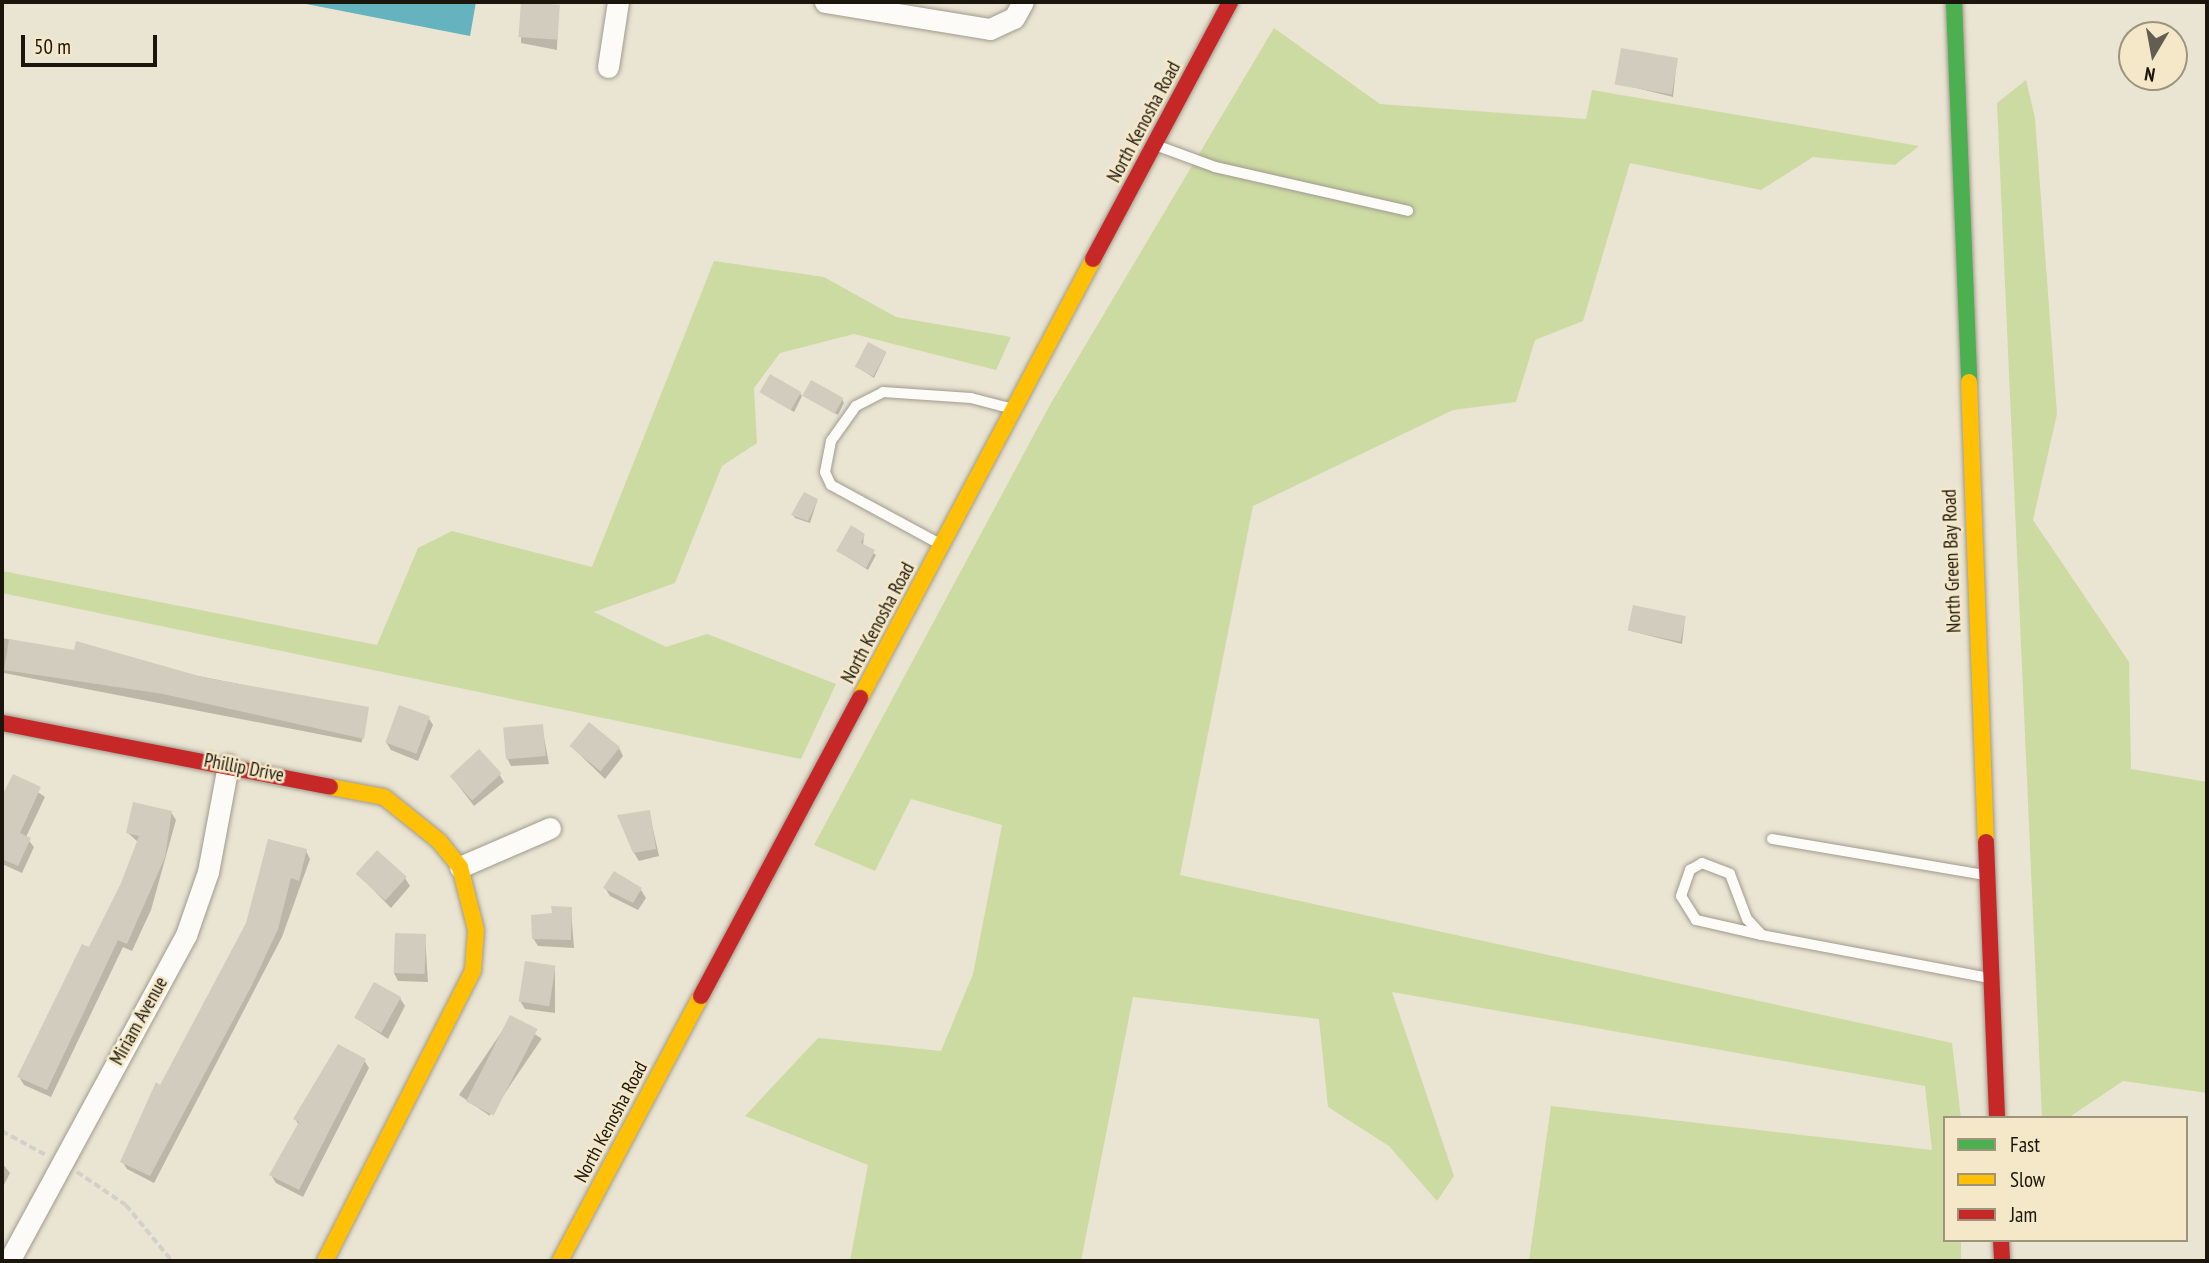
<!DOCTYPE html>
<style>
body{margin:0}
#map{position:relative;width:2209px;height:1263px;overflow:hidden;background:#eae4d2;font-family:"PT Sans Narrow",sans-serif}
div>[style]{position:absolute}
.green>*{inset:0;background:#ccdba2}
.water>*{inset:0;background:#65b3bf}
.shadow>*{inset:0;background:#0003;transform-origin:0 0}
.building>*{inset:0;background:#d2ccbf;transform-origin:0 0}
.path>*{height:3.5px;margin-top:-1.75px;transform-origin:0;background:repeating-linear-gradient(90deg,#d2d0ca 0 7px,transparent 0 10.5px)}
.roads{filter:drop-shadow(0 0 2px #a09b8e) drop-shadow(0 0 2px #a09b8e)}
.lane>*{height:10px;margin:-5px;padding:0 5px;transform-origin:5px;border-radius:5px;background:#fcfbf8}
.street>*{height:21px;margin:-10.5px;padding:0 10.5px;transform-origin:10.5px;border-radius:10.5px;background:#fcfbf8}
.fast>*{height:16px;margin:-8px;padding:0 8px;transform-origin:8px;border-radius:8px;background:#4caf50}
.slow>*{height:16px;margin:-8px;padding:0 8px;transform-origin:8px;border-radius:8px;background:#ffc107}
.jam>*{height:16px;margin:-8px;padding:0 8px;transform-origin:8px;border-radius:8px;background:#c62828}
span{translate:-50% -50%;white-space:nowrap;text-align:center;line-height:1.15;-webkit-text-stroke:5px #f4e8c8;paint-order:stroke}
.street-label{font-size:19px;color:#1b160b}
.frame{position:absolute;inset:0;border:4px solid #1b160b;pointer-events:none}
.legend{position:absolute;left:1943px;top:1116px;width:245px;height:126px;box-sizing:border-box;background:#f4e8c8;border:2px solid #9d947c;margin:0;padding:9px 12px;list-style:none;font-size:21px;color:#1b160b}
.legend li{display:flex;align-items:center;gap:14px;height:35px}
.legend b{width:35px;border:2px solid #9d947c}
.north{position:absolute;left:2118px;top:21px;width:70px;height:70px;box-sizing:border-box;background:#f4e8c8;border:2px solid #9d947c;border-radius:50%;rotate:190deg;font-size:19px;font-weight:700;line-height:28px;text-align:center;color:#1b160b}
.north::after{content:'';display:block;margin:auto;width:24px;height:32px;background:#635e51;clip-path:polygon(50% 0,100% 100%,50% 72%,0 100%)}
.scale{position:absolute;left:21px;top:35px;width:136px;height:32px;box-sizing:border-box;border:4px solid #1b160b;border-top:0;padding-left:9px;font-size:21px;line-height:24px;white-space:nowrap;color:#1b160b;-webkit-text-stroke:5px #f4e8c8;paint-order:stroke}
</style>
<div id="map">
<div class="green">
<div style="clip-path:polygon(1274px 28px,1380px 104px,1586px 119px,1592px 90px,1919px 146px,1895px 165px,1813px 157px,1761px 190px,1630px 163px,1583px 321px,1535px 340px,1516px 402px,1453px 410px,1253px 506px,1180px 875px,1952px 1043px,1961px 1118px,1945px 1118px,1945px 1240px,1961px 1240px,1961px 1261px,1529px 1261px,1551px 1106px,1932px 1150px,1925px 1086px,1392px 992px,1454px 1176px,1437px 1201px,1389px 1146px,1328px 1107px,1319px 1019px,1133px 997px,1081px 1261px,850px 1261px,868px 1165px,745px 1116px,818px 1038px,941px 1051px,973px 974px,1002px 825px,911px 799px,875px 871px,814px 845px,1051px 403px)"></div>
<div style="clip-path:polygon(2026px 80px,2035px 118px,2057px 414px,2033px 520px,2129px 662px,2131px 769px,2207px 782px,2207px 1093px,2123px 1081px,2068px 1118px,2042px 1118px,1997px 103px)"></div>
<div style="clip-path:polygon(714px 261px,824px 277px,896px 317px,1011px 337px,996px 370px,854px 334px,780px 353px,754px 388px,757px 443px,722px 466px,675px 583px,594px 612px,666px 647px,707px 634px,836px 684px,801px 759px,2px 593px,2px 571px,377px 645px,418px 548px,452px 531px,592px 567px)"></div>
</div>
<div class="water">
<div style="clip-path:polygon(296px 2px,476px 2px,470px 36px)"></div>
</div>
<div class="shadow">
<div style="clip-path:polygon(522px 2px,558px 6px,557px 50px,521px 43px)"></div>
<div style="clip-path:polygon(1677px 59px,1673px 97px,1616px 83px)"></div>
<div style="clip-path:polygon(886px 353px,874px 378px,856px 366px)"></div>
<div style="clip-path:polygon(763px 393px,800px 393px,802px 396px,794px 412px)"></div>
<div style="clip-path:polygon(804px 396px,842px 399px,844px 403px,838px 415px)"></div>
<div style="clip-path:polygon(817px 501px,810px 523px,795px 518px,793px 515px)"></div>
<div style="clip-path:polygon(864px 535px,863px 546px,876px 555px,868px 570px,838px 551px)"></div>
<div style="clip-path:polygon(1685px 618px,1682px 644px,1631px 631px)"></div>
<div style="left:2px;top:638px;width:373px;height:34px;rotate:11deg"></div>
<div style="clip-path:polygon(428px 717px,433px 725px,418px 761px,391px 750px,386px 742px)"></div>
<div style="clip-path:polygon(542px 726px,549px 764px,511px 766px,507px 758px)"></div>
<div style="clip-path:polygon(571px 746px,619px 748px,623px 756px,605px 779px)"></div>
<div style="clip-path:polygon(499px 774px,504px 782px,474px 806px,451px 776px)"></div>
<div style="clip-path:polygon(14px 776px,45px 797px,26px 837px,34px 847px,22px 873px,2px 864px,2px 804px)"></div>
<div style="clip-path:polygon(649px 811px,659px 856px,639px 861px,634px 853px)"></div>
<div style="clip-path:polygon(171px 812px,176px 820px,151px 910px,132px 951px,123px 947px,51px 1097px,24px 1085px,19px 1077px,123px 884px,138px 842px,128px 833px)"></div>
<div style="clip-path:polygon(306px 851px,310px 859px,282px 937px,154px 1183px,127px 1169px,122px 1161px,161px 1087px)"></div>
<div style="clip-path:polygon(615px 873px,641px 890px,646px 898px,638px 910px,610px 896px,605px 888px)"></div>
<div style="clip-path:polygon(358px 874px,405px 878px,410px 886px,391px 908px)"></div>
<div style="clip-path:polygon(571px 909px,574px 948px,538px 946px,533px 938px,553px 915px)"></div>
<div style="clip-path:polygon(425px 936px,428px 982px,398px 981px,394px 973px)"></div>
<div style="clip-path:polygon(555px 967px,555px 1013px,525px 1009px,520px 1001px)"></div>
<div style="clip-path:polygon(400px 998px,405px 1006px,388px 1039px,356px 1018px)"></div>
<div style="left:511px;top:1018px;width:37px;height:93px;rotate:34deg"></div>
<div style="clip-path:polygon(364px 1060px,369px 1068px,303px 1197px,276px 1183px,271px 1175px,299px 1125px,295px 1119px)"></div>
<div style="clip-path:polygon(2px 1163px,10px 1173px,2px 1189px)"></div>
</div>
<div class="building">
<div style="left:521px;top:2px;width:39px;height:35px;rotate:4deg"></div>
<div style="left:1621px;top:48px;width:58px;height:37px;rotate:10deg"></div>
<div style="left:868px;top:342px;width:21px;height:28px;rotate:28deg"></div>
<div style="left:770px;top:374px;width:36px;height:21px;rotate:30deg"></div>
<div style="left:811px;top:380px;width:37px;height:18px;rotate:29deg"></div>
<div style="clip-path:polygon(804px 492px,818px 499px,808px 521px,791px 515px)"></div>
<div style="clip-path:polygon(851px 525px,865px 534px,861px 543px,875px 550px,866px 568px,836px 551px)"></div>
<div style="left:1633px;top:605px;width:54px;height:26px;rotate:12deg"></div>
<div style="clip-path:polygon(9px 639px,74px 650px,76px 641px,206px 678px,369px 707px,364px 739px,163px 694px,4px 670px)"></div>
<div style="left:399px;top:705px;width:33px;height:40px;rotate:20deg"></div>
<div style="left:589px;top:722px;width:40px;height:31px;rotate:39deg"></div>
<div style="left:543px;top:724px;width:32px;height:40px;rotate:85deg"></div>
<div style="left:479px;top:749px;width:33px;height:40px;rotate:47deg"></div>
<div style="clip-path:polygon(13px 774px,41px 787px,20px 833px,31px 838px,18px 866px,2px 859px,2px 796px)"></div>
<div style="clip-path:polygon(133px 802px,172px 811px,165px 857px,127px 944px,118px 940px,47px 1090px,17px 1077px,82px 944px,89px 947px,121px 883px,139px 836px,126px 833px)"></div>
<div style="clip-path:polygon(650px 810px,656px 849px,633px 853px,617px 815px)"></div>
<div style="clip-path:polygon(268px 839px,307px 849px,299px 881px,291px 878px,278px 929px,252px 985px,150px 1176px,120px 1162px,156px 1082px,160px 1085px,246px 923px)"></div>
<div style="left:377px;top:850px;width:40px;height:32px;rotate:42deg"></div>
<div style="clip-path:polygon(614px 871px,642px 888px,633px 903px,603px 888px)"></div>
<div style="clip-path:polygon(551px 906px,572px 907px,571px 940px,532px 939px,531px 915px,552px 913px)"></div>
<div style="left:395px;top:933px;width:31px;height:40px;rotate:2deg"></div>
<div style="left:525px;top:961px;width:31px;height:41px;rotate:9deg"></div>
<div style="left:374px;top:982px;width:31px;height:41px;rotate:29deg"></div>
<div style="left:510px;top:1015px;width:31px;height:97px;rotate:27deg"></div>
<div style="clip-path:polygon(338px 1044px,366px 1059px,299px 1190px,269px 1175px,299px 1122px,293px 1119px)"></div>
</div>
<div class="path">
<div style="left:2px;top:1131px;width:50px;rotate:28.6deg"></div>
<div style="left:77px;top:1172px;width:59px;rotate:34deg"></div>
<div style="left:126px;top:1205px;width:72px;rotate:50.6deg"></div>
</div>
<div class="roads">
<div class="lane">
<div style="left:1158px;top:146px;width:61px;rotate:20.2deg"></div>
<div style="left:1215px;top:167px;width:198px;rotate:12.8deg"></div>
<div style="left:938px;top:543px;width:122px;rotate:-151.5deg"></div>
<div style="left:831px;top:485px;width:14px;rotate:-115deg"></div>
<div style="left:825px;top:472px;width:32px;rotate:-79deg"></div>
<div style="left:831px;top:441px;width:43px;rotate:-54.5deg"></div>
<div style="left:856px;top:406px;width:30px;rotate:-27deg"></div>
<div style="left:883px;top:392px;width:88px;rotate:3.9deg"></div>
<div style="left:971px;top:398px;width:43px;rotate:14.7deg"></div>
<div style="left:1772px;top:839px;width:216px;rotate:9.6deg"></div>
<div style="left:1762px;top:935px;width:68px;rotate:-167.2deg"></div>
<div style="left:1696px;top:920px;width:28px;rotate:-122deg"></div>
<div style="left:1681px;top:896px;width:28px;rotate:-71deg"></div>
<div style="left:1690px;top:870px;width:14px;rotate:-30deg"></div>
<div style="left:1702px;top:863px;width:30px;rotate:21deg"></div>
<div style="left:1730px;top:874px;width:48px;rotate:69.3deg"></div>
<div style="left:1747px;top:919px;width:22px;rotate:47deg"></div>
<div style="left:1762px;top:935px;width:231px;rotate:10.7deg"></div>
</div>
<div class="street">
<div style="left:825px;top:2px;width:167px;rotate:9.3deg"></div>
<div style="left:990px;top:29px;width:26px;rotate:-25deg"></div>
<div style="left:1014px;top:18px;width:18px;rotate:-61deg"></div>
<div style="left:608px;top:67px;width:66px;rotate:-81.3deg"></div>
<div style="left:460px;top:867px;width:98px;rotate:-23.4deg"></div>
<div style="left:9px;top:1261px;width:371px;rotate:-61.5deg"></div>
<div style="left:186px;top:935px;width:67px;rotate:-70.8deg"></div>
<div style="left:208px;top:872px;width:109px;rotate:-79.4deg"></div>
</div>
<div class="fast">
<div style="left:1954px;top:2px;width:380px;rotate:87.7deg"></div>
</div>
<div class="slow">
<div style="left:1969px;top:382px;width:460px;rotate:87.9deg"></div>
<div style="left:860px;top:698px;width:497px;rotate:-62deg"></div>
<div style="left:325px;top:1261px;width:326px;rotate:-63deg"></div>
<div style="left:473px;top:970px;width:40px;rotate:-85.7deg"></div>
<div style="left:476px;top:930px;width:65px;rotate:-104.3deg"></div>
<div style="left:460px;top:867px;width:33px;rotate:-129deg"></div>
<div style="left:439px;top:841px;width:70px;rotate:-141.3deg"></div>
<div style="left:384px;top:797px;width:55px;rotate:-169.5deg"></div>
<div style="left:560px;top:1261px;width:300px;rotate:-62deg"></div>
</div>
<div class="jam">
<div style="left:1093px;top:259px;width:291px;rotate:-61.9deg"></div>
<div style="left:2px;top:723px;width:334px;rotate:11deg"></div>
<div style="left:1986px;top:842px;width:276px;rotate:87.7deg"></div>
<div style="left:701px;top:996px;width:338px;rotate:-61.9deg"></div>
<div style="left:2001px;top:1240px;width:21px;rotate:87deg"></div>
</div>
</div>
<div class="street-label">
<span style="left:1144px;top:122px;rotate:-62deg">North Kenosha Road</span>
<span style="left:1952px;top:561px;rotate:-92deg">North Green Bay Road</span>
<span style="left:878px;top:623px;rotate:-62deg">North Kenosha Road</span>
<span style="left:244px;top:768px;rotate:11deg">Phillip Drive</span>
<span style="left:139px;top:1021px;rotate:-61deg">Miriam Avenue</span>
<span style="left:611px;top:1122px;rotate:-62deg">North Kenosha Road</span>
</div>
<div class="frame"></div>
<ul class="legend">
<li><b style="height:9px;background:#4caf50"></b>Fast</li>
<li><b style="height:9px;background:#ffc107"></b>Slow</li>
<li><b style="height:9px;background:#c62828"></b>Jam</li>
</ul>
<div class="north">N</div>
<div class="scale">50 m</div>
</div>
